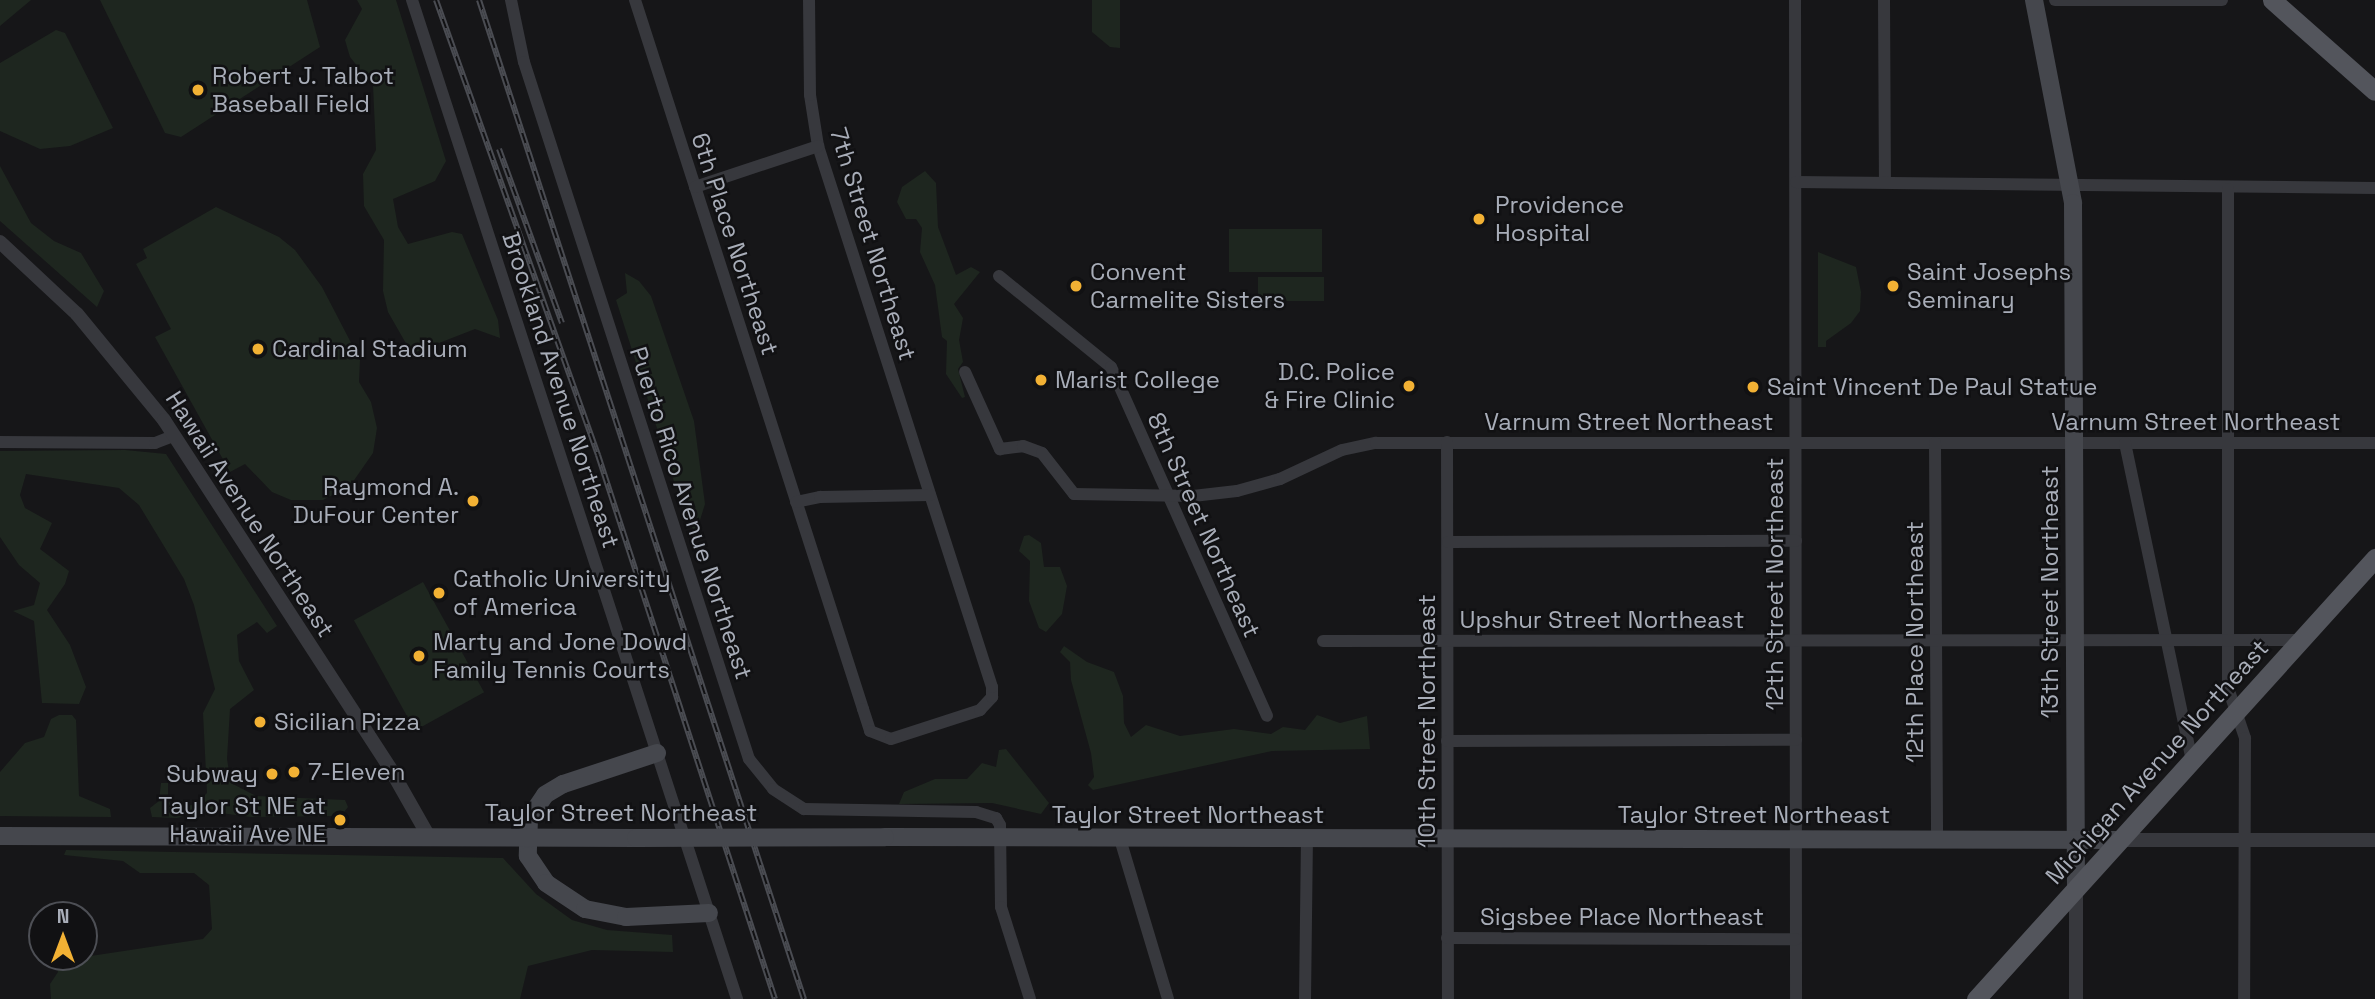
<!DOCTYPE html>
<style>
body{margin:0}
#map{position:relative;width:2375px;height:999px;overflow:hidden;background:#161618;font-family:"Space Grotesk",sans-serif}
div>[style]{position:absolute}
.green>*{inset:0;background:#1e261f;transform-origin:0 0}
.minor>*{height:12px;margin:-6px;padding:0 6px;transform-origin:6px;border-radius:6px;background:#37383d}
.tertiary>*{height:14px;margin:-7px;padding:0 7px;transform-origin:7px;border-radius:7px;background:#37383d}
.secondary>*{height:18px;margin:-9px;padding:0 9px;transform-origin:9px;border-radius:9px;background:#45474d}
.primary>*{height:19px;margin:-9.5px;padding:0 9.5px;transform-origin:9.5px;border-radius:9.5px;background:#53555c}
.rail>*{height:6px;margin-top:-3px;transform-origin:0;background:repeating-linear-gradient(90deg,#111113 0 10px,#4a4c52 0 20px);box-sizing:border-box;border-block:2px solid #4a4c52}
.secondary-bridge>*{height:18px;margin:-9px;padding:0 9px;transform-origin:9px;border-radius:9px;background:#45474d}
.dots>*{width:19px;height:19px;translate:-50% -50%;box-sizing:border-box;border:4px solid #111113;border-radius:50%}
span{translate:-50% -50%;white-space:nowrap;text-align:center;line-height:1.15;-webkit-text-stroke:5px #111113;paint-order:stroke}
.poi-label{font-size:24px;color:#a8adb8}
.left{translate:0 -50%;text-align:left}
.right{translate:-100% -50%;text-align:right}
.street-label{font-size:24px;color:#a8adb8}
.north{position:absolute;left:28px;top:901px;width:70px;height:70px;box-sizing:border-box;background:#111113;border:2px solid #4d4f55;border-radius:50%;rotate:0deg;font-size:19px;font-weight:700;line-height:28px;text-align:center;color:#a8adb8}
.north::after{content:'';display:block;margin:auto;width:24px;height:32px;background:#f2b134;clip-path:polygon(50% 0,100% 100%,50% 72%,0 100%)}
</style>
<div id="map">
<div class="green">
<div style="clip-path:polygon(0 0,31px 0,0 26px)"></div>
<div style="clip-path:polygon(100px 0,307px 0,320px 47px,181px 137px,165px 133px)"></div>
<div style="clip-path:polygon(357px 0,396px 0,446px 161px,435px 181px,393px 199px,398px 227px,408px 244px,452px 232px,462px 234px,498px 320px,500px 338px,475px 329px,416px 352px,408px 347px,388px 312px,383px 291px,384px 240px,364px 206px,363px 174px,376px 150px,373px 86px,350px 57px,345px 40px,362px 9px)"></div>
<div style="clip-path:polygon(1092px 0,1120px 0,1120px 48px,1110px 47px,1092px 32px)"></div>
<div style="clip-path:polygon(56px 30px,65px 33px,113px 128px,70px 146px,40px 149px,0 131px,0 63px)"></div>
<div style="clip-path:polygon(0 166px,31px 223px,54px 241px,81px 253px,104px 291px,97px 307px,0 221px)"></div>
<div style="clip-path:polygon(925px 171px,936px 183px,938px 227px,956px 275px,971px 267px,980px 272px,954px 304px,963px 318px,959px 340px,963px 362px,958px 369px,965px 397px,962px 398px,946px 374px,947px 341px,942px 337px,935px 285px,920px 252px,922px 228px,916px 219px,906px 219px,897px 202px,902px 187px)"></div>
<div style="clip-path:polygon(216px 207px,279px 237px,295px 250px,322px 287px,360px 360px,359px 382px,371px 402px,377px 428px,373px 453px,350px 486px,323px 500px,291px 500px,272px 492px,245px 464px,230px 472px,155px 337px,171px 329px,136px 264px,147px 258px,143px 249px)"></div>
<div style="left:1229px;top:229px;width:93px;height:43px"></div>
<div style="clip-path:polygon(1818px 252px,1856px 267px,1861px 292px,1860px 311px,1851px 323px,1826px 341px,1826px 347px,1818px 347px)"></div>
<div style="clip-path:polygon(625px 273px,639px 281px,651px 296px,694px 421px,705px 504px,696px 533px,686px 519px,616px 300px,627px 293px)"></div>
<div style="left:1258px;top:277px;width:66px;height:24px"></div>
<div style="clip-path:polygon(125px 450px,166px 454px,277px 626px,267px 633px,257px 622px,237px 635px,239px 661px,254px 690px,230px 709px,227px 759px,231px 783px,256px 796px,345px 800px,348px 807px,341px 816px,251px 817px,205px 811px,177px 818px,152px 817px,150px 808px,159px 801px,161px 783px,168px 783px,168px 801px,173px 806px,195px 805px,207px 793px,203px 713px,215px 689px,194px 605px,184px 579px,139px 505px,119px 488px,26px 474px,20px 495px,25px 508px,52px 523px,40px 549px,69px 571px,65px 584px,47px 610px,70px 645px,86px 687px,79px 704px,42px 703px,34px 621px,13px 611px,34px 605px,40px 583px,19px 565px,0 537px,0 451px)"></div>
<div style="clip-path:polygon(1029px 535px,1041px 543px,1044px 567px,1060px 567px,1067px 586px,1062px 614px,1046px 632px,1039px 628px,1029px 601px,1030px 561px,1019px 551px,1024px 536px)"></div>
<div style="left:423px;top:582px;width:126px;height:79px;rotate:61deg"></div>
<div style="clip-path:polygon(1064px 646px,1087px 662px,1114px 672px,1123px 696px,1124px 723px,1131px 737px,1146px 725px,1180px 736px,1234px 729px,1271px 734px,1283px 727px,1305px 730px,1317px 715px,1340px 723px,1367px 716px,1370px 749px,1272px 751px,1093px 790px,1088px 785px,1094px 777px,1091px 753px,1071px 680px,1070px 662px,1060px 652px)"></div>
<div style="clip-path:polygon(59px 715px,72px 715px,76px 720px,79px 796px,110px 809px,111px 817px,0 816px,0 772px,25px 743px,44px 737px,51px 719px)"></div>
<div style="clip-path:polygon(1006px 749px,1049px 803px,1041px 814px,992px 803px,899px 804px,904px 792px,935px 779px,967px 779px,982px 763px,996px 767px,999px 750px)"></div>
<div style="clip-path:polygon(66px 850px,503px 858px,536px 894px,572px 920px,607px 930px,672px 935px,673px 952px,592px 950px,528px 966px,520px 999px,51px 999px,50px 984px,58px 972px,54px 957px,84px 957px,203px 939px,212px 929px,209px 885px,194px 873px,140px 873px,123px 861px,64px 855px)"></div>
</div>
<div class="minor">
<div style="left:412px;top:0;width:1051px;rotate:71.98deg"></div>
<div style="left:511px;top:0;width:63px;rotate:78.2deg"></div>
<div style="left:524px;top:62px;width:732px;rotate:72.11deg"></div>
<div style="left:749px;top:759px;width:38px;rotate:51deg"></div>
<div style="left:773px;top:789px;width:37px;rotate:33deg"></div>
<div style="left:804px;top:809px;width:172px;rotate:1deg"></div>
<div style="left:976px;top:812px;width:21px;rotate:17deg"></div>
<div style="left:996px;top:818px;width:8px;rotate:60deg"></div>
<div style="left:1000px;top:825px;width:82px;rotate:89.3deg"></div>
<div style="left:1001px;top:907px;width:96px;rotate:72.5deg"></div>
<div style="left:635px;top:0;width:745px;rotate:72.17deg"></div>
<div style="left:863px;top:709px;width:23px;rotate:72deg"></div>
<div style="left:870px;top:731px;width:22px;rotate:21deg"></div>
<div style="left:891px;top:739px;width:94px;rotate:-18deg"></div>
<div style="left:980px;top:710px;width:18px;rotate:-47deg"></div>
<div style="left:992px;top:697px;width:10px;rotate:-90deg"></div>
<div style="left:992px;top:687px;width:568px;rotate:-107.83deg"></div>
<div style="left:818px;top:146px;width:52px;rotate:-98.9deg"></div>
<div style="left:810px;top:95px;width:95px;rotate:-90.6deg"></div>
<div style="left:1795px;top:0;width:999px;rotate:89.94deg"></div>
<div style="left:1884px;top:0;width:181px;rotate:89.7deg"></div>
<div style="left:2055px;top:0;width:167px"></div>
<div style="left:1796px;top:182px;width:579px;rotate:0.59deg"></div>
<div style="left:695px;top:187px;width:130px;rotate:-18.4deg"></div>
<div style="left:2228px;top:189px;width:499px;rotate:90deg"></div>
<div style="left:2228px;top:688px;width:53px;rotate:71.2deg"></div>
<div style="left:2245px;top:738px;width:261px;rotate:90.2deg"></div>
<div style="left:999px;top:276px;width:144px;rotate:39.1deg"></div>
<div style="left:1111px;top:367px;width:382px;rotate:65.9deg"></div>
<div style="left:965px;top:372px;width:85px;rotate:65.6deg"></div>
<div style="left:1000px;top:449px;width:23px;rotate:-7deg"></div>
<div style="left:1023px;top:446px;width:20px;rotate:20deg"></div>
<div style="left:1042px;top:453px;width:52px;rotate:52deg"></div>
<div style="left:1074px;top:494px;width:119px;rotate:1deg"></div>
<div style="left:1193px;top:496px;width:44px;rotate:-6.5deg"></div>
<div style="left:1237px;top:491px;width:45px;rotate:-15.6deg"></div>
<div style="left:1280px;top:479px;width:68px;rotate:-25.1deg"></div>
<div style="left:1342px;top:450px;width:35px;rotate:-12deg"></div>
<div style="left:1376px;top:443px;width:999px"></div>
<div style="left:0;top:442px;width:155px;rotate:0.4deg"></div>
<div style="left:155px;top:443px;width:19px;rotate:-21deg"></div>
<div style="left:1447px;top:442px;width:557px;rotate:89.9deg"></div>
<div style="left:1935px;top:443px;width:397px;rotate:89.7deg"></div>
<div style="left:2125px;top:443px;width:325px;rotate:78.1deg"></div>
<div style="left:796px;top:502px;width:25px;rotate:-12deg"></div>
<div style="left:820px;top:497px;width:110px;rotate:-1deg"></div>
<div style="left:1448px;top:542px;width:348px;rotate:-0.2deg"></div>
<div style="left:1323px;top:641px;width:978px;rotate:-0.06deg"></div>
<div style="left:1447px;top:741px;width:349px;rotate:-0.2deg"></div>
<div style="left:1120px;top:839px;width:167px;rotate:73.3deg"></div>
<div style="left:1447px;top:938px;width:349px;rotate:0.2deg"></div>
<div style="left:1305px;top:999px;width:160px;rotate:-89.3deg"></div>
</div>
<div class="tertiary">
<div style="left:0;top:242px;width:105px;rotate:43.1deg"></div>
<div style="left:77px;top:314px;width:137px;rotate:50.6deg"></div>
<div style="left:164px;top:420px;width:417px;rotate:57deg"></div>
<div style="left:391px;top:770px;width:77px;rotate:60.4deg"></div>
<div style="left:2120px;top:840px;width:255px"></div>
<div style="left:2076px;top:887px;width:112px;rotate:90deg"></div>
</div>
<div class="secondary">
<div style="left:2034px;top:0;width:207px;rotate:79.1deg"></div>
<div style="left:2073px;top:203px;width:684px;rotate:89.75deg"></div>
<div style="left:657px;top:753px;width:99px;rotate:161.7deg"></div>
<div style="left:563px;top:784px;width:21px;rotate:149deg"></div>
<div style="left:545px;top:795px;width:29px;rotate:124deg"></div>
<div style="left:529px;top:819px;width:37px;rotate:92deg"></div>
<div style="left:528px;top:856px;width:32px;rotate:56deg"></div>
<div style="left:546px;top:883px;width:47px;rotate:33.7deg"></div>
<div style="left:585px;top:909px;width:42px;rotate:11deg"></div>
<div style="left:626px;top:917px;width:83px;rotate:-2.8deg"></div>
<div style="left:0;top:836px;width:636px;rotate:0.18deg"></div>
<div style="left:885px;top:837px;width:1235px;rotate:0.14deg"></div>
</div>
<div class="primary">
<div style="left:2272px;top:0;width:137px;rotate:41.5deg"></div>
<div style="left:1976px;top:999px;width:595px;rotate:-47.86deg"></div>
</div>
<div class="rail">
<div style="left:436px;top:0;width:483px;rotate:70.4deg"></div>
<div style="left:598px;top:455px;width:572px;rotate:71.98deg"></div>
<div style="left:479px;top:0;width:1051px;rotate:71.98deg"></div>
<div style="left:499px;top:149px;width:185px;rotate:70.1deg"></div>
</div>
<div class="secondary-bridge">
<div style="left:636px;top:838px;width:249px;rotate:-0.2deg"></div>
</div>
<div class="dots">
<div style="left:198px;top:90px;background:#f2b134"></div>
<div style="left:1479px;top:219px;background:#f2b134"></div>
<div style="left:1076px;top:286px;background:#f2b134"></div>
<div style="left:1893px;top:286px;background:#f2b134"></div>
<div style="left:258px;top:349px;background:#f2b134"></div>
<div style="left:1041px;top:380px;background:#f2b134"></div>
<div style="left:1409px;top:386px;background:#f2b134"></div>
<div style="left:1753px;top:387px;background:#f2b134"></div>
<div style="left:473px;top:501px;background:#f2b134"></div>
<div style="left:439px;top:593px;background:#f2b134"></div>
<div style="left:419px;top:656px;background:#f2b134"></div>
<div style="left:260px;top:722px;background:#f2b134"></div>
<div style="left:294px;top:772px;background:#f2b134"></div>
<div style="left:272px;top:774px;background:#f2b134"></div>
<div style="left:340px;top:820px;background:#f2b134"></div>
</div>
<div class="poi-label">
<span class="left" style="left:212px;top:90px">Robert J. Talbot<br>Baseball Field</span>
<span class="left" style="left:1495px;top:219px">Providence<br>Hospital</span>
<span class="left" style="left:1090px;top:286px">Convent<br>Carmelite Sisters</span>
<span class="left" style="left:1907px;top:286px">Saint Josephs<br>Seminary</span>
<span class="left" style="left:272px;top:349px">Cardinal Stadium</span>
<span class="right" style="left:1395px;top:386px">D.C. Police<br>&amp; Fire Clinic</span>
<span class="left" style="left:1055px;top:380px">Marist College</span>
<span class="left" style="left:1767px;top:387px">Saint Vincent De Paul Statue</span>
<span class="right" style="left:459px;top:501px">Raymond A.<br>DuFour Center</span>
<span class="left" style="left:453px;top:593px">Catholic University<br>of America</span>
<span class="left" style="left:433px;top:656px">Marty and Jone Dowd<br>Family Tennis Courts</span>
<span class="left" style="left:274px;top:722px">Sicilian Pizza</span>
<span class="left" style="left:308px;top:772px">7-Eleven</span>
<span class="right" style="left:258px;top:774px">Subway</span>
<span class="right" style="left:326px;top:820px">Taylor St NE at<br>Hawaii Ave NE</span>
</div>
<div class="street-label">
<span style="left:735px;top:244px;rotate:72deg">6th Place Northeast</span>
<span style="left:873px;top:244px;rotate:73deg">7th Street Northeast</span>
<span style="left:561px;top:390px;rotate:72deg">Brookland Avenue Northeast</span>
<span style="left:1629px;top:422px">Varnum Street Northeast</span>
<span style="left:2196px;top:422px">Varnum Street Northeast</span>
<span style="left:691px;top:513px;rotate:72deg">Puerto Rico Avenue Northeast</span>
<span style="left:250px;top:514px;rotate:57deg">Hawaii Avenue Northeast</span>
<span style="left:1204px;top:525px;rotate:66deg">8th Street Northeast</span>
<span style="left:1775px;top:584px;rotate:-90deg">12th Street Northeast</span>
<span style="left:2050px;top:592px;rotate:-90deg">13th Street Northeast</span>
<span style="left:1602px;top:620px">Upshur Street Northeast</span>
<span style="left:1915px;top:642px;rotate:-90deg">12th Place Northeast</span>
<span style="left:1427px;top:721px;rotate:-90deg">10th Street Northeast</span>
<span style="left:2157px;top:762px;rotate:-48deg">Michigan Avenue Northeast</span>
<span style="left:621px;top:813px">Taylor Street Northeast</span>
<span style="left:1188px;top:815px">Taylor Street Northeast</span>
<span style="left:1754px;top:815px">Taylor Street Northeast</span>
<span style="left:1622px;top:917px">Sigsbee Place Northeast</span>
</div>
<div class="north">N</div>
</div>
